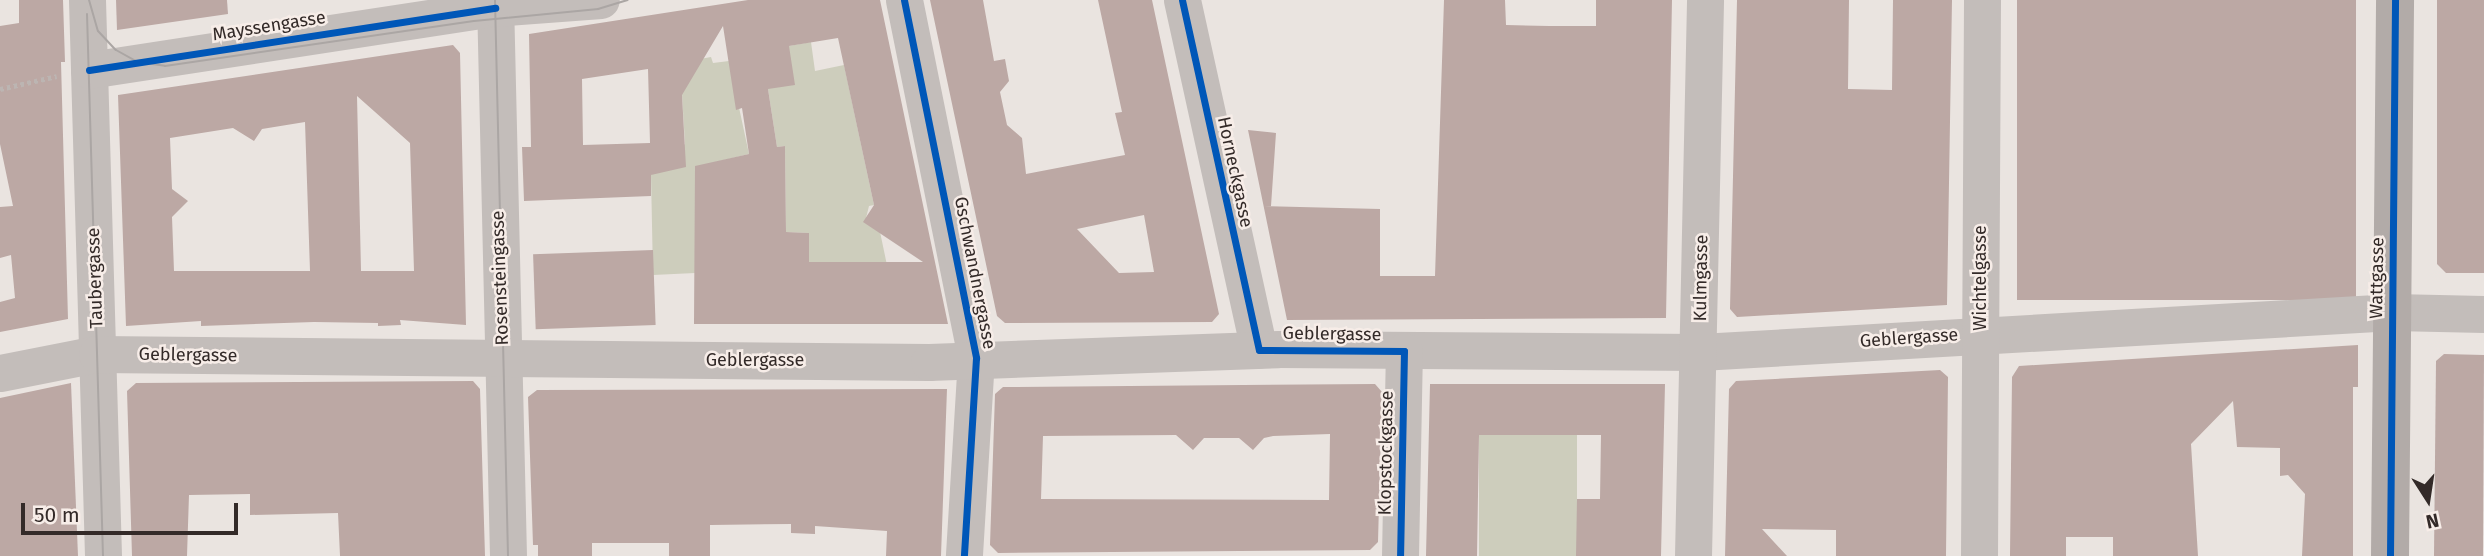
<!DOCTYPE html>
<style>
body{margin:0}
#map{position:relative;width:2484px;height:556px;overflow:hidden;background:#eae4e0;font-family:"Fira Sans",sans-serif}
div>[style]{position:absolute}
.green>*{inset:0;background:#cdcdbc;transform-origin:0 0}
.building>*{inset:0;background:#bca8a4;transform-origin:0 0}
.path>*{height:4.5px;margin-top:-2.25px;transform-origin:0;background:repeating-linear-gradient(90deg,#bcb5b2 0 3.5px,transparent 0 7px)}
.minor>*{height:37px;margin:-18.5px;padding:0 18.5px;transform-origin:18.5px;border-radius:18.5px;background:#c3bdba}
.major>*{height:38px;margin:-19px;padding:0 19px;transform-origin:19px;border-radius:19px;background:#b2aba8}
.tram>*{height:2px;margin:-1px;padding:0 1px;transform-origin:1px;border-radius:1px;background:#aba6a4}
.cycleway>*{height:7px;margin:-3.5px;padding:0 3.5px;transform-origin:3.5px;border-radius:3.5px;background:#0057b8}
span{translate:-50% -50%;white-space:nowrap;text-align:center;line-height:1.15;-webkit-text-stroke:5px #f7ede8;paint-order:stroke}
.street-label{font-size:18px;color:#332a28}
.north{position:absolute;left:2393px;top:465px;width:70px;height:70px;-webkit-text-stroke:5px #f7ede8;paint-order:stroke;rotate:168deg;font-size:19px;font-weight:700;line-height:28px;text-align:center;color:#332a28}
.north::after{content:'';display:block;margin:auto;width:24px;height:32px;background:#332a28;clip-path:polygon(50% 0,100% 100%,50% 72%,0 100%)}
.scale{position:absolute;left:21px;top:503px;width:217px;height:32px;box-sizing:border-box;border:4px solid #332a28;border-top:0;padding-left:9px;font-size:21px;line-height:24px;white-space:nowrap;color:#332a28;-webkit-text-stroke:5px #f7ede8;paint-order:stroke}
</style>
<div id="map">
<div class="green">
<div style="clip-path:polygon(811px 42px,815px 71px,844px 65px,874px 205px,869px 206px,866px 218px,879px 227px,888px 270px,851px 262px,809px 262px,809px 233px,786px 232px,785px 146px,777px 147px,768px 89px,789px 46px)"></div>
<div style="clip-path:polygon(711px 57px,713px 63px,729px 61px,749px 154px,695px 167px,695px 273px,653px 275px,651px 175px,685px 144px,682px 94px,649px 95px,650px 68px)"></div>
<div style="left:1479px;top:435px;width:98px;height:121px"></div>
</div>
<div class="building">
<div style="clip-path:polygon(19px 0,63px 0,65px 62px,61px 62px,68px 319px,0 332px,0 302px,15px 298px,11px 255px,0 258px,0 207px,13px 206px,0 144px,0 26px,19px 23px)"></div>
<div style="clip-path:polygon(116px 0,227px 0,228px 14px,117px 30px)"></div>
<div style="clip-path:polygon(evenodd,748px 0,880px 0,948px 324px,694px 324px,695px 166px,749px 154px,742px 108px,736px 110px,723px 26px,682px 95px,686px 167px,651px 175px,651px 196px,524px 201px,522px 147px,531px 147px,529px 34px,748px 0,838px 38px,874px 205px,863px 222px,923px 262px,809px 262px,809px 233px,786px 232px,785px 146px,777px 147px,768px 89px,795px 85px,789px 46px,838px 38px,748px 0,648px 69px,650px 143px,583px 145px,582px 79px,648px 69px)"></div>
<div style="clip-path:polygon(evenodd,930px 0,983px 0,994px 61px,1005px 59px,1009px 81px,1000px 92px,1007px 125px,1022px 138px,1026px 174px,1125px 155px,1115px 113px,1122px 112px,1098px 0,1152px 0,1219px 314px,1212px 322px,1005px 323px,997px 316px,930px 0,1144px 215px,1154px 272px,1119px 273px,1077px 229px,1144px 215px)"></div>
<div style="clip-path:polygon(1444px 0,1505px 0,1506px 25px,1549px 26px,1596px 26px,1596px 0,1672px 0,1666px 318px,1287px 320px,1248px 130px,1276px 133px,1271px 206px,1264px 206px,1380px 209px,1380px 276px,1435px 276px)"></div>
<div style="clip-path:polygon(1737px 0,1849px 0,1848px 89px,1892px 90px,1893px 0,1952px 0,1947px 305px,1737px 317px,1730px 309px)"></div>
<div style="left:2017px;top:0;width:339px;height:300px"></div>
<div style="clip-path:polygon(2437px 0,2484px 0,2484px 273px,2446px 273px,2437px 264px)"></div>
<div style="clip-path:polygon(evenodd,453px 45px,460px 53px,466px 325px,400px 320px,401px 325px,378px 326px,378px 323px,314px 322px,201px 326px,201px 321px,126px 326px,118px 95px,453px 45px,357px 96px,410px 143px,414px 271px,361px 271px,357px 96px,453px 45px,305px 122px,310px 271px,174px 271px,172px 217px,188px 201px,172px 189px,170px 138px,233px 128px,254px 141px,262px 129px,305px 122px)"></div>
<div style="left:653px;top:250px;width:75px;height:120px;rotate:88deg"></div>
<div style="clip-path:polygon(2358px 345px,2358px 387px,2353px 387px,2353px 556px,2302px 556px,2305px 494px,2288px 475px,2280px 476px,2280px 448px,2237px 447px,2233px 401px,2191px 444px,2198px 556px,2113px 556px,2113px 537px,2066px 537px,2066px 556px,2010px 556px,2012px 377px,2019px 366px)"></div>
<div style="clip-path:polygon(2444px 354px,2484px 355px,2483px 556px,2434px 556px,2436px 361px)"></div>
<div style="clip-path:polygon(1940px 370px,1948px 377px,1946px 556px,1836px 556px,1836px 530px,1762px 529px,1787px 556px,1725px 556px,1729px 389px,1736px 381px)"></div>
<div style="clip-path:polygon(473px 381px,480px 389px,485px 556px,340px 556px,338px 513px,250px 515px,250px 494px,189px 495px,187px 556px,132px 556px,127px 391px,136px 383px)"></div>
<div style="clip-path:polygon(71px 383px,78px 556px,0 556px,0 398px)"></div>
<div style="clip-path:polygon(evenodd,1375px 384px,1382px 392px,1378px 542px,1370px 550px,998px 553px,990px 545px,995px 394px,1003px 387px,1375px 384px,1330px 434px,1329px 500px,1041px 499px,1043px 436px,1176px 435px,1193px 450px,1204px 438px,1239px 438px,1253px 450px,1264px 438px,1273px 436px,1330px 434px)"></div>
<div style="clip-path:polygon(1430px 384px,1665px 384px,1661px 556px,1576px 556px,1577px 499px,1600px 499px,1601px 435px,1479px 435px,1477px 556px,1426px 556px)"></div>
<div style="clip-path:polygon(947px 389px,941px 556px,886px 556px,887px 531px,815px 526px,815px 534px,791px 533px,791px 524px,710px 525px,710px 556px,669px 556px,669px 543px,592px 543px,592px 556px,538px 556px,538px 545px,533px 545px,528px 397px,537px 390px)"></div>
</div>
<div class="path">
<div style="left:0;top:89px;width:58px;rotate:-12.8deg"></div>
</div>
<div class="minor">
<div style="left:87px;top:0;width:556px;rotate:88.35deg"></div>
<div style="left:495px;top:0;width:556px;rotate:88.66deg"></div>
<div style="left:904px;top:0;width:365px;rotate:78.6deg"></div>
<div style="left:976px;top:358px;width:198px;rotate:93.5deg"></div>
<div style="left:1182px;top:0;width:358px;rotate:77.6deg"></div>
<div style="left:89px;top:70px;width:411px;rotate:-8.7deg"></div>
<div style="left:495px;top:8px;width:106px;rotate:-4.3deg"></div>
<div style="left:0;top:373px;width:99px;rotate:-11.1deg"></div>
<div style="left:97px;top:354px;width:832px;rotate:0.55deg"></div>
<div style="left:929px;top:362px;width:349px;rotate:-2.1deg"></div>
<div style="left:1278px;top:349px;width:422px;rotate:0.4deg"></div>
<div style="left:1700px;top:352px;width:694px;rotate:-3.3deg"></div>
<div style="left:2393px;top:312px;width:91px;rotate:1.3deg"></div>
<div style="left:1400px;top:556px;width:205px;rotate:-88.9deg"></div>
<div style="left:1693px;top:556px;width:556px;rotate:-88.76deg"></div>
<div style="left:1979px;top:556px;width:556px;rotate:-89.69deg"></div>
</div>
<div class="major">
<div style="left:2390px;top:556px;width:556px;rotate:-89.48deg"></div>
</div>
<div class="tram">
<div style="left:89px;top:0;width:32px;rotate:74deg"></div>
<div style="left:98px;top:31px;width:26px;rotate:47deg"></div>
<div style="left:116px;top:50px;width:25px;rotate:29deg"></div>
<div style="left:138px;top:62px;width:27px;rotate:8deg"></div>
<div style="left:165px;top:66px;width:312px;rotate:-8.3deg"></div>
<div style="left:474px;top:21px;width:125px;rotate:-5.5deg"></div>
<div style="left:598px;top:9px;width:31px;rotate:-17deg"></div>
<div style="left:495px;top:0;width:556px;rotate:88.66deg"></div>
<div style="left:87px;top:14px;width:542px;rotate:88.31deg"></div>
</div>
<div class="cycleway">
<div style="left:904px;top:0;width:365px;rotate:78.6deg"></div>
<div style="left:976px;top:358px;width:198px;rotate:93.5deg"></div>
<div style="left:1182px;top:0;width:358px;rotate:77.6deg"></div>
<div style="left:1259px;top:350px;width:145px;rotate:0.4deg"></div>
<div style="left:1404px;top:351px;width:205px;rotate:91.1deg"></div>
<div style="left:89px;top:70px;width:411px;rotate:-8.7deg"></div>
<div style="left:2390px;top:556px;width:556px;rotate:-89.48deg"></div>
</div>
<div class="street-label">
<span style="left:269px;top:26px;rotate:-9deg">Mayssengasse</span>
<span style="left:1235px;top:172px;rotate:78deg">Horneckgasse</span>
<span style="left:975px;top:273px;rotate:79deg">Gschwandnergasse</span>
<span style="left:95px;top:278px;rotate:-92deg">Taubergasse</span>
<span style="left:500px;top:278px;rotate:-92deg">Rosensteingasse</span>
<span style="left:1701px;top:278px;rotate:-89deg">Kulmgasse</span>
<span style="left:1980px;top:278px;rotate:-90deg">Wichtelgasse</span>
<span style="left:2377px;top:278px;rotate:-89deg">Wattgasse</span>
<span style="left:1332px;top:334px;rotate:1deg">Geblergasse</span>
<span style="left:1909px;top:338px;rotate:-4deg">Geblergasse</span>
<span style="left:188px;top:355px;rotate:1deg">Geblergasse</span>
<span style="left:755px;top:360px">Geblergasse</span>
<span style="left:1386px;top:453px;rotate:-89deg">Klopstockgasse</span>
</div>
<div class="north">N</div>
<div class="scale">50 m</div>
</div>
